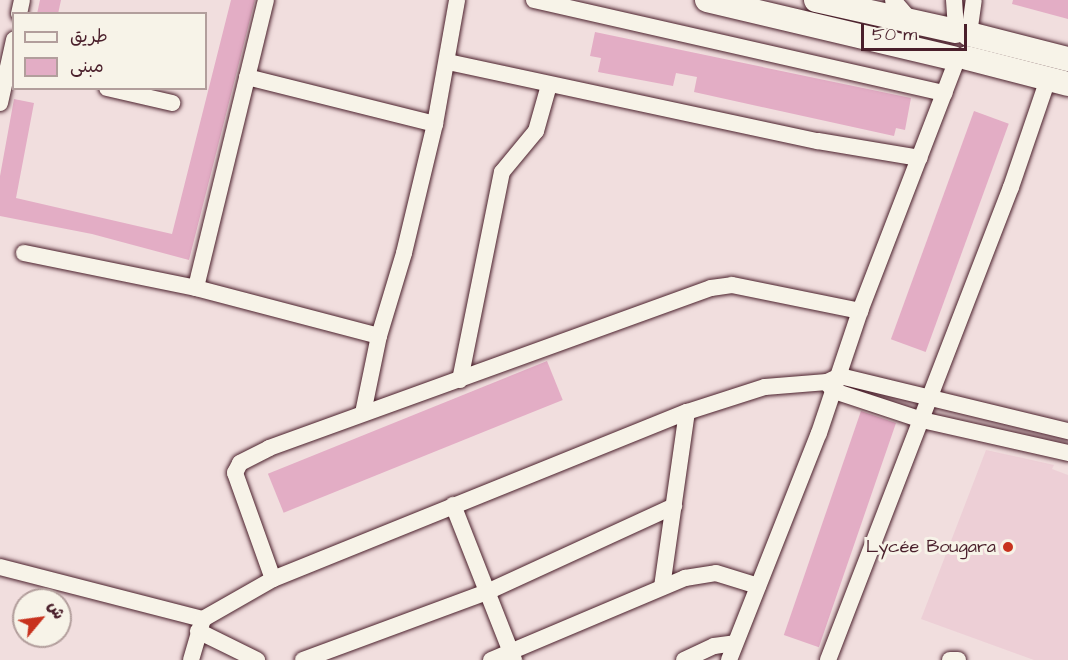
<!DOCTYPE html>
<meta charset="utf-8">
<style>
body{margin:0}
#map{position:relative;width:1068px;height:660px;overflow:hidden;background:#f1dede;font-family:"Architects Daughter","Playpen Sans Arabic",sans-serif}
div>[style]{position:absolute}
.built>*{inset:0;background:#edcfd6}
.building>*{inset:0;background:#e3adc5;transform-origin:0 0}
.roads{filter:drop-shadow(0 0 2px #4a1f2b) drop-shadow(0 0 2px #4a1f2b)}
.minor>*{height:16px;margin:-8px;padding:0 8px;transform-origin:8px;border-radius:8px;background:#f7f3e8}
.secondary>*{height:24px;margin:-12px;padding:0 12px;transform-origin:12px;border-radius:12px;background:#f7f3e8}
.dots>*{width:16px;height:16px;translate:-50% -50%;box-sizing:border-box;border:3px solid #f7f3e8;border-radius:50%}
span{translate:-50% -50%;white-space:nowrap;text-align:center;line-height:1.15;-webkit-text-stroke:6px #f7f3e8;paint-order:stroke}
.poi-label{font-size:18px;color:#4a1f2b}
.right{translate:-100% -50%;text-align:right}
.legend{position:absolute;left:12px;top:12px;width:195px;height:78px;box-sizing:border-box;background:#f7f3e8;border:2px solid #b29e9c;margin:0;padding:8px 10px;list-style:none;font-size:18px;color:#4a1f2b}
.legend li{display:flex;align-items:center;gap:12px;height:30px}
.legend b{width:30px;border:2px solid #b29e9c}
.north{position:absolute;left:12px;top:588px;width:60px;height:60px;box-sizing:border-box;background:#f7f3e8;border:2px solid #b29e9c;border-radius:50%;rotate:61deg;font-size:16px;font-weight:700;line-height:24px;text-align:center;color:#4a1f2b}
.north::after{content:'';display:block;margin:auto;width:21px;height:27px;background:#c8321e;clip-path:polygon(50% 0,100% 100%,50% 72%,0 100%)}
.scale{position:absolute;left:861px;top:24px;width:106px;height:27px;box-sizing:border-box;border:3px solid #4a1f2b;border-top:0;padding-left:8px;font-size:18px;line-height:21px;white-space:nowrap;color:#4a1f2b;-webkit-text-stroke:4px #f7f3e8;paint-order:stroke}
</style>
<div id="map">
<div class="built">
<div style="clip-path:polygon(986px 450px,1054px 465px,1052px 469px,1068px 475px,1068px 660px,1034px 660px,921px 619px)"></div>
</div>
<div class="building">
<div style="clip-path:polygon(40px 0,61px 0,58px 14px,37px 14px)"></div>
<div style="clip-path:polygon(231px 0,255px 0,189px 260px,92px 234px,0 216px,0 176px,14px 99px,34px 103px,16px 198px,172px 234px)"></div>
<div style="clip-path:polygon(1013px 0,1068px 0,1068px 19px,1012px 4px)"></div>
<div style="clip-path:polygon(595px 32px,911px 98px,905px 130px,896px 128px,894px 136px,694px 92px,697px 77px,676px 73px,673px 86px,598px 72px,601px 58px,590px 56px)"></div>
<div style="left:974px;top:111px;width:37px;height:243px;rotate:20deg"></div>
<div style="left:547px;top:361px;width:42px;height:301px;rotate:68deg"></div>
<div style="left:861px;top:411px;width:37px;height:237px;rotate:19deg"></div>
</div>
<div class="roads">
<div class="minor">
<div style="left:266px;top:0;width:296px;rotate:103.7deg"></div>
<div style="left:196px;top:288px;width:189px;rotate:14.7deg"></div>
<div style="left:534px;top:0;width:421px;rotate:12.8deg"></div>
<div style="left:893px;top:0;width:28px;rotate:49deg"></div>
<div style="left:954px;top:0;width:31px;rotate:86deg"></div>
<div style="left:19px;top:14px;width:14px;rotate:-78deg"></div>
<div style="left:969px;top:34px;width:34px;rotate:-82deg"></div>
<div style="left:448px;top:62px;width:378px;rotate:12.1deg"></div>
<div style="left:818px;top:141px;width:103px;rotate:9.5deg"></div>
<div style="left:247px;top:77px;width:194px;rotate:14deg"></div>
<div style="left:107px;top:88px;width:67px;rotate:13deg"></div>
<div style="left:0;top:103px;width:65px;rotate:-77.5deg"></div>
<div style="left:24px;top:253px;width:176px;rotate:11.5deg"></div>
<div style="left:460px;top:380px;width:212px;rotate:-78.6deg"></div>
<div style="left:502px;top:172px;width:53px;rotate:-50.3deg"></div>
<div style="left:536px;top:131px;width:48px;rotate:-74.2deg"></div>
<div style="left:827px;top:383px;width:11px;rotate:49deg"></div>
<div style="left:834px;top:391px;width:93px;rotate:18.2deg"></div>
<div style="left:922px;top:420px;width:150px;rotate:12.7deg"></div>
<div style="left:363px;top:413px;width:79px;rotate:-78.3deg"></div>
<div style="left:379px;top:336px;width:87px;rotate:-73.2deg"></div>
<div style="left:404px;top:253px;width:133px;rotate:-76.5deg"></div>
<div style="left:435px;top:124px;width:126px;rotate:-79.9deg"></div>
<div style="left:453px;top:505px;width:167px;rotate:68.5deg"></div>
<div style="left:0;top:567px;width:210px;rotate:14.4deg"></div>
<div style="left:273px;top:579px;width:113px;rotate:-109.7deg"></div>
<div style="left:235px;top:473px;width:11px;rotate:-63deg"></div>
<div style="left:240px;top:463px;width:33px;rotate:-27deg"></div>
<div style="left:269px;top:448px;width:470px;rotate:-19.9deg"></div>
<div style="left:711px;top:288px;width:21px;rotate:-8deg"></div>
<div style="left:732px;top:285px;width:131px;rotate:11.5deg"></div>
<div style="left:662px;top:587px;width:177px;rotate:-81.9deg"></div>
<div style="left:198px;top:631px;width:66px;rotate:26.2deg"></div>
<div style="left:191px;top:660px;width:43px;rotate:-73.7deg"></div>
<div style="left:203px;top:619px;width:81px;rotate:-29.7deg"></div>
<div style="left:273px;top:579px;width:446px;rotate:-22deg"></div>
<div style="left:687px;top:412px;width:82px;rotate:-17.8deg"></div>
<div style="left:765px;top:387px;width:62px;rotate:-4.6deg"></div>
<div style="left:827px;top:382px;width:14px;rotate:-25deg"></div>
<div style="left:840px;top:376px;width:235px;rotate:13.6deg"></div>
<div style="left:303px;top:660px;width:196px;rotate:-20.3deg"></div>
<div style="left:487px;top:592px;width:206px;rotate:-24.7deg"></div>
<div style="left:491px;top:660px;width:211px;rotate:-22.9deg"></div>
<div style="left:685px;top:578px;width:31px;rotate:-9deg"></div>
<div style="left:716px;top:573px;width:44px;rotate:17.2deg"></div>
<div style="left:684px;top:660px;width:33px;rotate:-25deg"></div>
<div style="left:714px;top:646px;width:21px;rotate:-8deg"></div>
<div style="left:729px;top:660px;width:244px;rotate:-68.4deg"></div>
<div style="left:819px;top:433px;width:129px;rotate:-71.4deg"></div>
<div style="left:860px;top:311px;width:269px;rotate:-68.9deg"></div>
<div style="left:828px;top:660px;width:507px;rotate:-68.85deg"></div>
<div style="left:1011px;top:187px;width:114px;rotate:-71.1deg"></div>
<div style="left:950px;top:660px;width:8px"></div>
</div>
<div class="secondary">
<div style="left:707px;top:0;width:253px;rotate:13.3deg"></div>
<div style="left:816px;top:0;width:143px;rotate:12.5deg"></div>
<div style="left:969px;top:34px;width:102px;rotate:14.2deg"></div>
<div style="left:967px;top:58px;width:104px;rotate:14.4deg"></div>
</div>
</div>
<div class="dots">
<div style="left:1008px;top:547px;background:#c8321e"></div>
</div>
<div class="poi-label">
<span class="right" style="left:996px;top:547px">Lycée Bougara</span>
</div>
<ul class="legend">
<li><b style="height:8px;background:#f7f3e8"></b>طريق</li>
<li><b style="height:16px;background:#e3adc5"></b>مبنى</li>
</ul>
<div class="north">ش</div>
<div class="scale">50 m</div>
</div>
